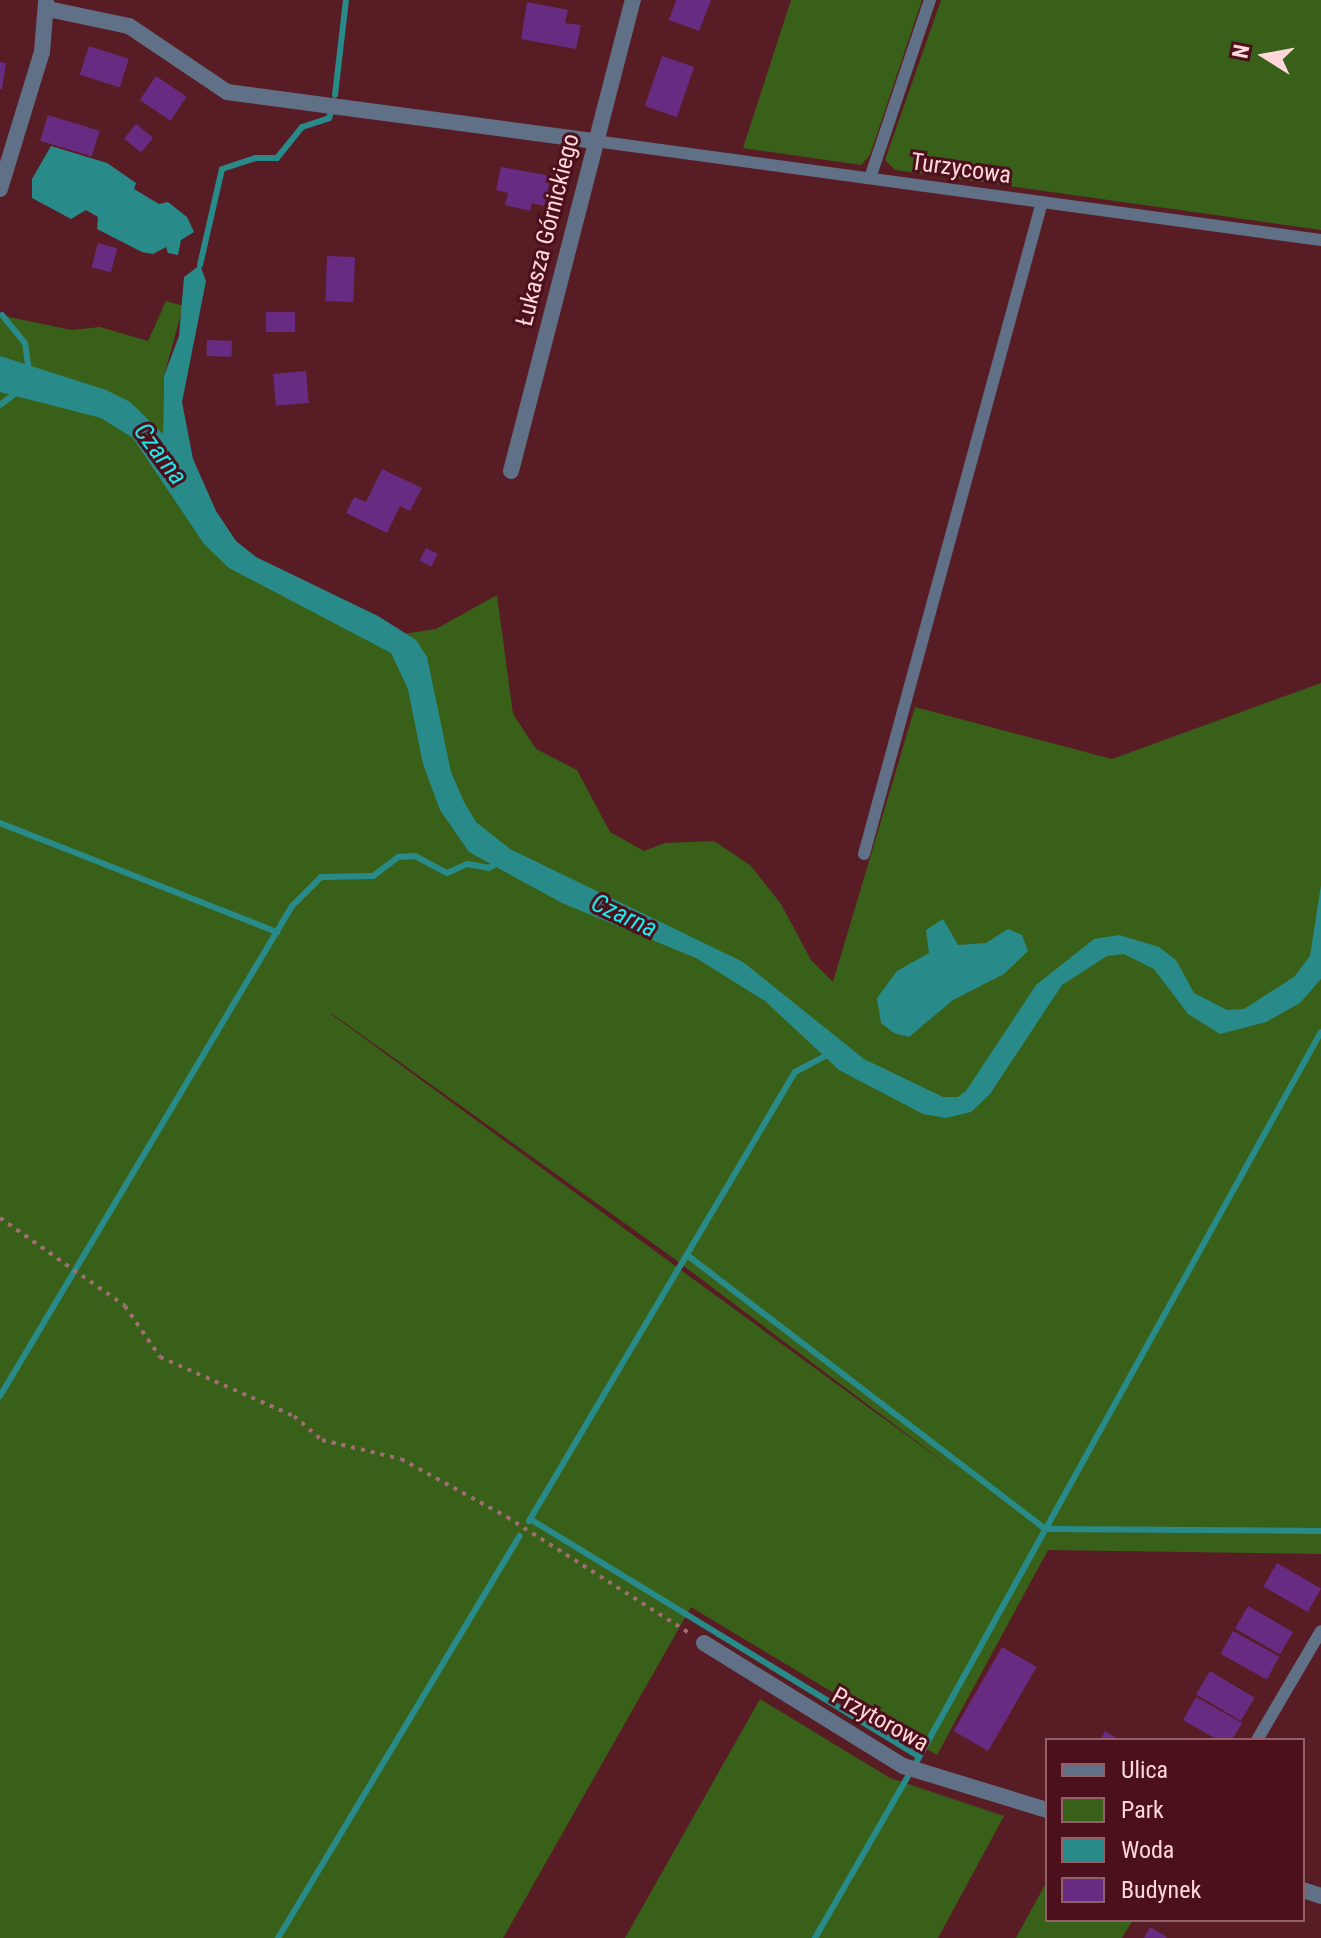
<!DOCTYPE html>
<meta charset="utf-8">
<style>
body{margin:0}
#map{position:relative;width:1321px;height:1938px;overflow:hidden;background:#581c25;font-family:"Roboto Condensed",sans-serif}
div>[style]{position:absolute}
.green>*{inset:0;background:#396019}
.water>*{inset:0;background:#288b8a}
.stream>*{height:6px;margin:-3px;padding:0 3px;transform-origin:3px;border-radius:3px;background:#288b8a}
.building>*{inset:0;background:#672b82;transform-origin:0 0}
.path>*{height:4px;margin-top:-2px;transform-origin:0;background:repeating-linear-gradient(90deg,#a06d73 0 4px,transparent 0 10px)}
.service>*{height:12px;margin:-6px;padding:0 6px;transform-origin:6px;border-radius:6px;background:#607187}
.minor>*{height:16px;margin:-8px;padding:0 8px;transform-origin:8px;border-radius:8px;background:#607187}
span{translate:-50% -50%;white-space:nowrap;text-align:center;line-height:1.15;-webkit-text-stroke:6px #4c101c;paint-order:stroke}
.street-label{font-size:24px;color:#ffd7d9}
.water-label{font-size:26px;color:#1ee9e8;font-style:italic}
.legend{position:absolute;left:1045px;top:1738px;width:260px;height:184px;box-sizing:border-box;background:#4c101c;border:2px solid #946068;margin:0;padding:10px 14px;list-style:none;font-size:24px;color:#ffd7d9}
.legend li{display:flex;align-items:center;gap:16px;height:40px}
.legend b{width:40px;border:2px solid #946068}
.north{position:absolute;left:1225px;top:16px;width:80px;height:80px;-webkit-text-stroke:6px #4c101c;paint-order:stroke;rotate:281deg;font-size:22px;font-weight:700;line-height:32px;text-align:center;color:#ffd7d9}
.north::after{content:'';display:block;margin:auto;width:28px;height:36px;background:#ffd7d9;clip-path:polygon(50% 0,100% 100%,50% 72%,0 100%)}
</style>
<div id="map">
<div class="green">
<div style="clip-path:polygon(791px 0,922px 0,870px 155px,861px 165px,743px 148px)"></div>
<div style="clip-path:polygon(941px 0,1321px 0,1321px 230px,895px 170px,885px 160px)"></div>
<div style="clip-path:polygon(evenodd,166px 301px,183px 306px,164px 376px,163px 435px,239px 561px,396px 635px,436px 629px,497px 595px,513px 714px,536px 749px,577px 770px,610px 832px,644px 851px,665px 843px,714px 841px,750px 865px,781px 904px,811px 960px,833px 982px,915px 707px,1112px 759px,1321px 683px,1321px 1554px,1048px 1550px,937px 1755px,691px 1607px,503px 1938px,0 1938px,0 315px,71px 330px,100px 327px,148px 341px,166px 301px,331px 1013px,672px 1257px,961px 1475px,331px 1014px,331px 1013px)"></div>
<div style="clip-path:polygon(760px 1699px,890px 1778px,1004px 1816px,938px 1938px,625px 1938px)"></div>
<div style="clip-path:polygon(1047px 1881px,1047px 1920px,1133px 1920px,1122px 1938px,1016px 1938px)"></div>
</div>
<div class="water">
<div style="clip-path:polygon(51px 146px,107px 163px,136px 183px,134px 189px,159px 204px,168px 202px,187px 217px,194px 232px,181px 240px,178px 255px,168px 253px,166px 247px,153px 254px,142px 252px,97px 229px,98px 217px,86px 210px,71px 219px,32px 198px,32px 179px)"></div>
<div style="clip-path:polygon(200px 265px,206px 281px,182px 402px,193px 459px,216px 511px,236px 541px,256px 557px,378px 616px,416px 640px,427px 657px,451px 772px,464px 802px,476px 822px,510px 849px,743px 962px,864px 1059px,943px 1097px,958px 1097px,966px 1091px,1036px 985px,1094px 939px,1119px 935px,1159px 947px,1176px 960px,1194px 993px,1227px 1010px,1244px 1009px,1294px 977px,1310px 956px,1321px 885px,1321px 979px,1300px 1003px,1266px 1022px,1220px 1034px,1188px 1014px,1154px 969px,1124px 954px,1107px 956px,1062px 985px,990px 1094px,971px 1112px,946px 1118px,923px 1114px,839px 1070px,765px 1001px,696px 958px,562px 903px,469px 852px,440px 810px,423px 764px,408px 689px,391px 653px,229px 568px,204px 544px,133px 438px,101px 418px,0 392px,0 356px,106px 390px,130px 402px,163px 434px,164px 376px,179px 336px,184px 277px)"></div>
<div style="clip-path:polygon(943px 919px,958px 945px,986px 943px,1008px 929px,1022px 935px,1028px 951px,1004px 974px,953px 1000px,909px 1037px,894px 1033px,881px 1023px,877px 998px,897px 971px,929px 953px,926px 930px)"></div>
</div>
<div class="stream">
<div style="left:335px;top:95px;width:96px;rotate:-83.4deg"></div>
<div style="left:200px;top:265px;width:98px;rotate:-77.1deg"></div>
<div style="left:222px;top:169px;width:35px;rotate:-18deg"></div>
<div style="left:255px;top:158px;width:22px"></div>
<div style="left:277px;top:158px;width:40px;rotate:-51deg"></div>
<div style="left:302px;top:127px;width:28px;rotate:-18deg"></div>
<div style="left:329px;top:118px;width:6px;rotate:-72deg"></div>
<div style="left:2px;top:315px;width:36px;rotate:51deg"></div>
<div style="left:25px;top:343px;width:28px;rotate:82deg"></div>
<div style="left:0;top:405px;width:21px;rotate:-37deg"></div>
<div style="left:0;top:823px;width:298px;rotate:21.5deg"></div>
<div style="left:687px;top:1255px;width:452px;rotate:37.4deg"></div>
<div style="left:1046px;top:1529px;width:275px;rotate:0.4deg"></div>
<div style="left:0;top:1396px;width:570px;rotate:-59.21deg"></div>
<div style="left:292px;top:906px;width:41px;rotate:-45deg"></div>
<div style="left:321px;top:877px;width:52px;rotate:-1.1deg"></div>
<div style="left:373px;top:876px;width:31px;rotate:-37deg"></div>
<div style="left:398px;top:857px;width:17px;rotate:-3deg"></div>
<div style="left:415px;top:856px;width:36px;rotate:28deg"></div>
<div style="left:447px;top:873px;width:22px;rotate:-24deg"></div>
<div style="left:467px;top:864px;width:22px;rotate:10deg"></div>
<div style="left:489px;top:868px;width:12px;rotate:-31deg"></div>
<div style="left:530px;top:1519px;width:456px;rotate:31.4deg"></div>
<div style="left:529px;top:1521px;width:522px;rotate:-59.36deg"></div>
<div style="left:795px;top:1072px;width:41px;rotate:-27.8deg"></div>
<div style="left:917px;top:1761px;width:833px;rotate:-61.01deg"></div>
<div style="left:278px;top:1938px;width:469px;rotate:-59deg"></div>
<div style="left:815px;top:1938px;width:187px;rotate:-60.1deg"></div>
</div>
<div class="building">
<div style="clip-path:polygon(676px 0,711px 0,699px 31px,669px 20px)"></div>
<div style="clip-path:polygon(527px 2px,568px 10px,565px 23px,581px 25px,576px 49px,521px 39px)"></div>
<div style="left:89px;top:46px;width:42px;height:30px;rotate:18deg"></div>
<div style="left:662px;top:56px;width:34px;height:53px;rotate:19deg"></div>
<div style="clip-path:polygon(0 62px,6px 63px,2px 89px,0 89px)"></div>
<div style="left:156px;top:76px;width:37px;height:29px;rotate:34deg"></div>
<div style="left:48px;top:115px;width:54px;height:27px;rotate:17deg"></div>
<div style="left:136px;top:124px;width:22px;height:19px;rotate:39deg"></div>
<div style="clip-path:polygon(501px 167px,551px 176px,544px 206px,532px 203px,530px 211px,505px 205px,508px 193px,496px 190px)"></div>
<div style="left:98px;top:243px;width:20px;height:25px;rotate:15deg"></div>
<div style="left:327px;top:256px;width:28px;height:45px;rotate:2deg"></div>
<div style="left:295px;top:312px;width:20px;height:29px;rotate:90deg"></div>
<div style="left:207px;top:340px;width:25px;height:16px;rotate:2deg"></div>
<div style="left:306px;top:371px;width:32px;height:33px;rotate:85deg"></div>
<div style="clip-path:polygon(382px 469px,422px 488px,410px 511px,400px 506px,387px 533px,346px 513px,354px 497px,366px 502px)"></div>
<div style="left:426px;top:548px;width:13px;height:14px;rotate:27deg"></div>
<div style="left:1277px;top:1563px;width:51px;height:27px;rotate:30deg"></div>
<div style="left:1248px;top:1606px;width:52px;height:26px;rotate:30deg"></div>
<div style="left:1233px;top:1631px;width:53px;height:26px;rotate:29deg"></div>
<div style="left:1002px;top:1647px;width:40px;height:97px;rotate:30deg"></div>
<div style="left:1210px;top:1671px;width:52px;height:27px;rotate:31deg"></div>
<div style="clip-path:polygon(1196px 1697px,1242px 1723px,1232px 1740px,1218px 1740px,1183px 1720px)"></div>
<div style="clip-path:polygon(1105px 1731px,1120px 1740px,1100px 1740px)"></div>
<div style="clip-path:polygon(1150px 1927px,1164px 1935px,1167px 1938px,1144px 1938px)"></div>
</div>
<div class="path">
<div style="left:0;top:1218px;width:153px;rotate:35.1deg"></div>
<div style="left:125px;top:1306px;width:62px;rotate:55.5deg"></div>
<div style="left:160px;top:1357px;width:146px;rotate:23.8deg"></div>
<div style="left:294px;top:1416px;width:37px;rotate:41deg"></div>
<div style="left:322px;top:1440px;width:81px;rotate:13.5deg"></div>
<div style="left:401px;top:1459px;width:121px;rotate:28.7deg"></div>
<div style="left:507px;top:1517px;width:219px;rotate:32.5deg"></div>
</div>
<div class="service">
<div style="left:595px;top:141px;width:733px;rotate:7.77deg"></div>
<div style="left:870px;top:178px;width:188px;rotate:-71.4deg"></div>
<div style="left:864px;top:854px;width:676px;rotate:-74.73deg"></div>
<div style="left:1257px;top:1740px;width:126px;rotate:-59.6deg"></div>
</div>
<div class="minor">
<div style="left:48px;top:9px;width:83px;rotate:11.9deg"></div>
<div style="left:129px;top:26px;width:118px;rotate:34deg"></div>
<div style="left:227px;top:92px;width:371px;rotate:7.6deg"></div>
<div style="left:0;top:189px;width:143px;rotate:-73deg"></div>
<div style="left:42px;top:52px;width:50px;rotate:-85.4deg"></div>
<div style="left:511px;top:471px;width:487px;rotate:-75.5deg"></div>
<div style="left:704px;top:1643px;width:234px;rotate:31.7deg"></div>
<div style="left:903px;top:1766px;width:151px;rotate:17deg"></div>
<div style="left:1303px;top:1890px;width:19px;rotate:18deg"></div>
</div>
<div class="street-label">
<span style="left:961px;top:169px;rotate:8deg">Turzycowa</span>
<span style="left:548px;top:230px;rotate:-76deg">Łukasza Górnickiego</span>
<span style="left:880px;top:1720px;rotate:29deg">Przytorowa</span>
</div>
<div class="water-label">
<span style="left:160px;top:454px;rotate:53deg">Czarna</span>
<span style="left:624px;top:916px;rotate:25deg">Czarna</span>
</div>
<ul class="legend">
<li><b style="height:10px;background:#607187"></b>Ulica</li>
<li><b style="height:22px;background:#396019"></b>Park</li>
<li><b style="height:22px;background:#288b8a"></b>Woda</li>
<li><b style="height:22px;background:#672b82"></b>Budynek</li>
</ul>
<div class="north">N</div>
</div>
